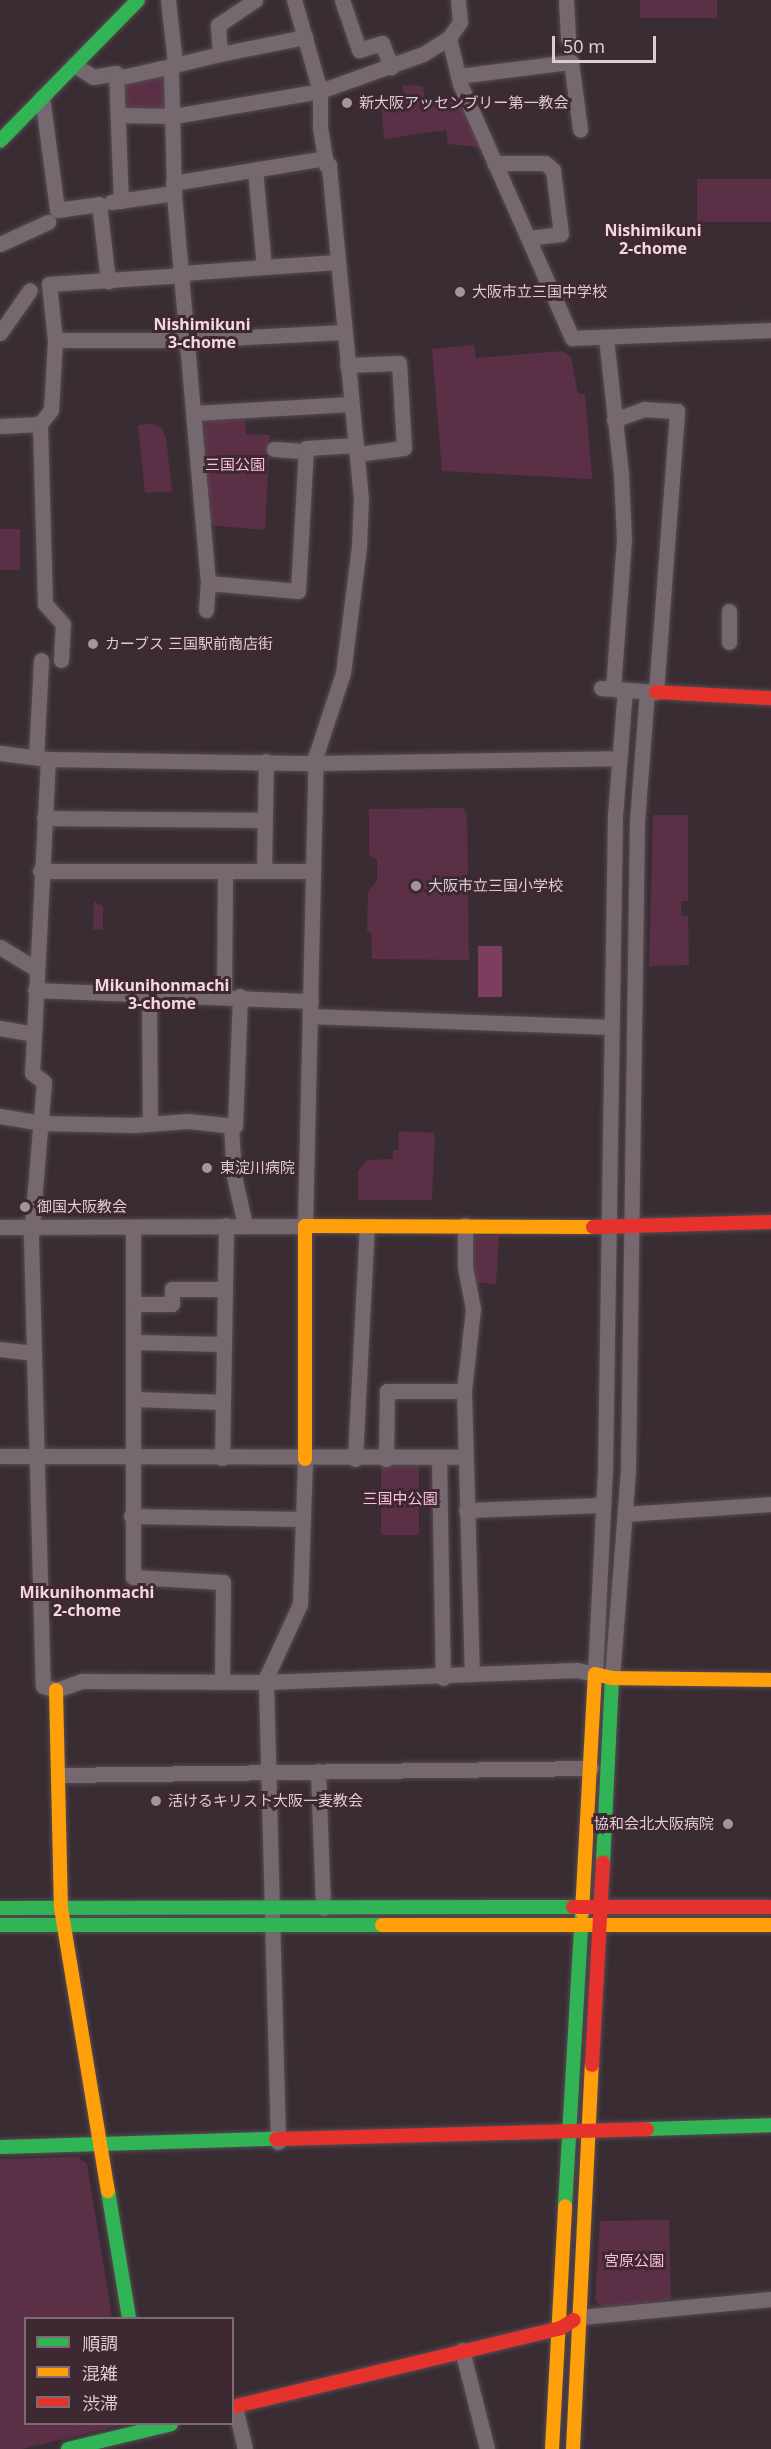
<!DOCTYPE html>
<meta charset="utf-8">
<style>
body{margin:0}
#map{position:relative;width:771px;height:2449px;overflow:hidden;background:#392d33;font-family:"Noto Sans","Noto Sans JP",sans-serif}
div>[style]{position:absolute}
.green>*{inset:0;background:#5b3046;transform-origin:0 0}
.water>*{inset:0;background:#7c3d5e;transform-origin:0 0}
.roads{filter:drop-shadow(0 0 2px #564b50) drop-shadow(0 0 2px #564b50)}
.street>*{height:15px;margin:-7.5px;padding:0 7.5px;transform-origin:7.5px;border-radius:7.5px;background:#75696f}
.fast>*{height:14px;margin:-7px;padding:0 7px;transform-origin:7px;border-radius:7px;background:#30b455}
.slow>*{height:14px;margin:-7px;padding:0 7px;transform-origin:7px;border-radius:7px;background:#ff9f0a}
.jam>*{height:14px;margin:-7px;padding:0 7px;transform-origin:7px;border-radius:7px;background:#e5322d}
.dots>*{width:16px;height:16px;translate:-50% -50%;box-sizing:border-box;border:3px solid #3e2832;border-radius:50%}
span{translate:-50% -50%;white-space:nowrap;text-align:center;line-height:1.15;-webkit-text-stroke:6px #3e2832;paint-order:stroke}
.poi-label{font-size:15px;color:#dccdd4}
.left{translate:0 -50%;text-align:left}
.right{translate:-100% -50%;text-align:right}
.park-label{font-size:15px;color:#fdbfdb}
.neighbourhood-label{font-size:16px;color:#f4d6e3;font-weight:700}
.legend{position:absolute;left:24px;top:2317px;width:210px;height:108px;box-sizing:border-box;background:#3e2832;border:2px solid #7d6a73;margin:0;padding:8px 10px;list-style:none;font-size:18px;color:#dccdd4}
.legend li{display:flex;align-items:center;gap:12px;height:30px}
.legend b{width:30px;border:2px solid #7d6a73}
.scale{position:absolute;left:552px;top:36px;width:104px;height:27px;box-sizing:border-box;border:3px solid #dccdd4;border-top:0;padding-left:8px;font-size:18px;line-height:21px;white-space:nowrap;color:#dccdd4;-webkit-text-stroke:4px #3e2832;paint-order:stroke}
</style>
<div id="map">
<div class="green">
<div style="left:640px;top:0;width:77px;height:18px"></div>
<div style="clip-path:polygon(167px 72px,166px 108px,122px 112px,123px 80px)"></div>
<div style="clip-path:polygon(402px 85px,423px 86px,425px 103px,458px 99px,479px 147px,448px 144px,446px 130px,384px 139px,381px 101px,405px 96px)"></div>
<div style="left:771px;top:179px;width:43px;height:74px;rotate:90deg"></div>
<div style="clip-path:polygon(474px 345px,476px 358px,563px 351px,571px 357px,578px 394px,585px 394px,592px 479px,442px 471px,432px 349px)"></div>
<div style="clip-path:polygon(245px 413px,246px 434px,270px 435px,265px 530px,208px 525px,198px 415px)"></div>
<div style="clip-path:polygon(151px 424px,162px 428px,166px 438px,172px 491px,145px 493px,138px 425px)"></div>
<div style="left:20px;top:529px;width:41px;height:20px;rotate:90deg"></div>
<div style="clip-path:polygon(463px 808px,467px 814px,469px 960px,372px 959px,371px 932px,367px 932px,368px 892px,377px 880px,377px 860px,369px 855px,369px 809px)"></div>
<div style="clip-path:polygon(653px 815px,688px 815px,688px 901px,681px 901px,681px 915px,688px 916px,689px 965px,649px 966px)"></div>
<div style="clip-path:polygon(94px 901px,103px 907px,103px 930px,93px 930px)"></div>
<div style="clip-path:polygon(399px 1131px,435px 1133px,432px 1200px,358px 1200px,358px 1171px,368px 1160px,393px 1159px,393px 1150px,398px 1150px)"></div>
<div style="clip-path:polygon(468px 1236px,499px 1236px,496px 1284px,471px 1282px)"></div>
<div style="left:381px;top:1463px;width:38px;height:72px"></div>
<div style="clip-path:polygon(78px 2157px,87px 2164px,112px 2318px,26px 2318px,26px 2424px,125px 2424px,22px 2449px,0 2449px,0 2159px)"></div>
<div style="clip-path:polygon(669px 2220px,671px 2300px,603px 2307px,595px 2301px,600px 2221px)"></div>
</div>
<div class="water">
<div style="left:478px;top:946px;width:24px;height:51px"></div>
</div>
<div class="roads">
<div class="street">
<div style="left:168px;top:0;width:63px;rotate:83.7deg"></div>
<div style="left:342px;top:0;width:53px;rotate:71.2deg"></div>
<div style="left:359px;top:50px;width:24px;rotate:-17deg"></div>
<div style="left:382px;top:43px;width:26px;rotate:69deg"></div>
<div style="left:458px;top:0;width:22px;rotate:85deg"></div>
<div style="left:460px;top:22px;width:19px;rotate:125deg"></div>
<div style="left:449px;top:38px;width:47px;rotate:76.6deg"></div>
<div style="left:460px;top:84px;width:278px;rotate:66.2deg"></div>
<div style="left:572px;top:338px;width:199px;rotate:-2.3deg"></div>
<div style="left:566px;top:0;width:39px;rotate:87deg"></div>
<div style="left:220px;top:54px;width:87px;rotate:-11.3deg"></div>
<div style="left:74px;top:65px;width:22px;rotate:32deg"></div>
<div style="left:93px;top:77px;width:23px;rotate:-10deg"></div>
<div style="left:116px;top:73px;width:128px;rotate:87.8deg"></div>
<div style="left:458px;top:76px;width:114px;rotate:-7.1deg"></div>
<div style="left:571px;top:62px;width:68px;rotate:82.3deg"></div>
<div style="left:117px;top:78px;width:55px;rotate:-12.5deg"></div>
<div style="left:42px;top:97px;width:114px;rotate:82.4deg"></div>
<div style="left:57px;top:210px;width:42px;rotate:-8.1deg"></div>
<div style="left:99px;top:204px;width:78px;rotate:83.3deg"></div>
<div style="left:118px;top:115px;width:56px;rotate:1deg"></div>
<div style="left:174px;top:116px;width:148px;rotate:-9.7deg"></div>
<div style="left:320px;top:91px;width:109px;rotate:-19.8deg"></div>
<div style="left:423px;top:54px;width:31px;rotate:-32deg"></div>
<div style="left:494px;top:163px;width:51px"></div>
<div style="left:545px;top:163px;width:11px;rotate:41deg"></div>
<div style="left:553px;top:170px;width:64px;rotate:82.9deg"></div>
<div style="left:561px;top:234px;width:32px;rotate:173deg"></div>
<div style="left:173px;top:183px;width:154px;rotate:-9.3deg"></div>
<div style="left:111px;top:202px;width:64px;rotate:-8.1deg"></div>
<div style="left:0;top:244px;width:53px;rotate:-24.6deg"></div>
<div style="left:264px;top:267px;width:74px;rotate:-3.9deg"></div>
<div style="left:183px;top:273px;width:81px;rotate:-4.2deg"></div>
<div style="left:264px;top:267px;width:97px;rotate:-95.3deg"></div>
<div style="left:0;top:333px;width:52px;rotate:-55.1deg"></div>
<div style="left:606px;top:338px;width:137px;rotate:83.7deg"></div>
<div style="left:621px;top:474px;width:65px;rotate:87.4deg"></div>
<div style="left:624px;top:539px;width:150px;rotate:94.2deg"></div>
<div style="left:55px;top:340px;width:134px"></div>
<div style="left:189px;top:340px;width:155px;rotate:-3deg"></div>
<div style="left:347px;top:365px;width:52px;rotate:-2.2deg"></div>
<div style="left:399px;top:363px;width:85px;rotate:86.6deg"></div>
<div style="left:404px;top:448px;width:46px;rotate:172.6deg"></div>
<div style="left:194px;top:413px;width:157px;rotate:-3.3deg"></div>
<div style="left:0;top:426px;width:40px;rotate:-2.9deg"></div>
<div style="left:274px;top:449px;width:32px;rotate:4deg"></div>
<div style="left:208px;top:583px;width:90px;rotate:5.1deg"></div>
<div style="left:298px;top:591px;width:143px;rotate:-86.8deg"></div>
<div style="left:306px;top:448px;width:50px;rotate:-3.4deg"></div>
<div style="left:206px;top:610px;width:27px;rotate:-86deg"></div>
<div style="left:208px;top:583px;width:391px;rotate:-95deg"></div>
<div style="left:174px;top:193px;width:127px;rotate:-91.4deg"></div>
<div style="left:171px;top:66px;width:50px;rotate:-13.8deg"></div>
<div style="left:220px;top:54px;width:29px;rotate:-94deg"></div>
<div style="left:218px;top:25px;width:45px;rotate:-34deg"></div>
<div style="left:729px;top:642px;width:31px;rotate:-90deg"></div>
<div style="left:61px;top:660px;width:36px;rotate:-87deg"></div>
<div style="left:63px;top:624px;width:27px;rotate:-132deg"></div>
<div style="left:45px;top:604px;width:180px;rotate:-91.6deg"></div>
<div style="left:40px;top:424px;width:18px;rotate:-52deg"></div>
<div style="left:51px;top:410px;width:70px;rotate:-86.7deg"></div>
<div style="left:55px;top:340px;width:56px;rotate:-96.1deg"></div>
<div style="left:49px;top:284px;width:135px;rotate:-3.8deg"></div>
<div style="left:601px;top:688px;width:55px;rotate:4.2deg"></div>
<div style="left:656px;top:692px;width:282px;rotate:-85.7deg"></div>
<div style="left:677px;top:411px;width:33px;rotate:-177deg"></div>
<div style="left:644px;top:409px;width:32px;rotate:160deg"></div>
<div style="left:0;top:753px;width:48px;rotate:7.1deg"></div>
<div style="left:48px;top:759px;width:268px;rotate:0.9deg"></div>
<div style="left:316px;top:763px;width:302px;rotate:-0.9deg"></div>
<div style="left:36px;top:757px;width:97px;rotate:-87deg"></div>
<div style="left:48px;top:759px;width:314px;rotate:92.9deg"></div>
<div style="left:32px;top:1073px;width:15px;rotate:37deg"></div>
<div style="left:44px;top:1082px;width:157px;rotate:94.8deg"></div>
<div style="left:31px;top:1238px;width:448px;rotate:88.5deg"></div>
<div style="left:43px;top:1686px;width:14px;rotate:17deg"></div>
<div style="left:56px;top:1690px;width:28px;rotate:-19deg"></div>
<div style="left:82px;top:1681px;width:184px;rotate:0.3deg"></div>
<div style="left:266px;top:1682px;width:311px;rotate:-2.2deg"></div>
<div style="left:577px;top:1670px;width:18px;rotate:13deg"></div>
<div style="left:595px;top:1674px;width:202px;rotate:-87.2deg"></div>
<div style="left:605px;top:1472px;width:656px;rotate:-89.13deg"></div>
<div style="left:615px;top:816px;width:126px;rotate:-85.5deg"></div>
<div style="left:44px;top:818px;width:220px;rotate:0.5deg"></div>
<div style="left:40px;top:871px;width:273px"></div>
<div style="left:264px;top:871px;width:110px;rotate:-89deg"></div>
<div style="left:0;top:947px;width:42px;rotate:31.4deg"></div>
<div style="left:35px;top:990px;width:276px;rotate:2.3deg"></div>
<div style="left:149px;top:992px;width:130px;rotate:89.6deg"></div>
<div style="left:224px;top:996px;width:125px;rotate:-89.5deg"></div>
<div style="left:310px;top:1016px;width:301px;rotate:2.1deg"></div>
<div style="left:0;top:1028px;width:34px;rotate:10deg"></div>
<div style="left:0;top:1116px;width:43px;rotate:9.5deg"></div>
<div style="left:42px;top:1123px;width:92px;rotate:1.2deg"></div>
<div style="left:134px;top:1125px;width:54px;rotate:-4.2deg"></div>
<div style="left:188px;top:1121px;width:47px;rotate:6.1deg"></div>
<div style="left:235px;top:1126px;width:130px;rotate:-87.8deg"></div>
<div style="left:231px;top:1126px;width:50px;rotate:86.6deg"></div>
<div style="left:234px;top:1176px;width:50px;rotate:77.3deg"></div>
<div style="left:465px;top:1225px;width:42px;rotate:90deg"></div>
<div style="left:465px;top:1267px;width:43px;rotate:79.2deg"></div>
<div style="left:473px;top:1309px;width:82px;rotate:96.3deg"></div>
<div style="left:464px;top:1391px;width:283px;rotate:88.4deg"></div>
<div style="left:0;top:1227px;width:305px;rotate:-0.2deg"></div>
<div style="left:305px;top:1226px;width:471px;rotate:-88.7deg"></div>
<div style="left:316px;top:755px;width:86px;rotate:-71.8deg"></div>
<div style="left:343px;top:673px;width:128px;rotate:-82.8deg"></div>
<div style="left:359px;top:546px;width:47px;rotate:-87.6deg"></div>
<div style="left:361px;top:499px;width:336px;rotate:-95.5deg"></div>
<div style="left:329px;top:165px;width:3px;rotate:180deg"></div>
<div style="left:326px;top:165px;width:37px;rotate:-99deg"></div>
<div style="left:320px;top:128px;width:37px;rotate:-90deg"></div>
<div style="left:320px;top:91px;width:95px;rotate:-105.9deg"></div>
<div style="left:133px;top:1227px;width:350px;rotate:90deg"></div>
<div style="left:133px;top:1577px;width:90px;rotate:3.2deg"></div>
<div style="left:223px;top:1582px;width:100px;rotate:90.6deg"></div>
<div style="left:135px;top:1304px;width:37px"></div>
<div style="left:172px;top:1304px;width:15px;rotate:-90deg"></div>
<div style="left:172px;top:1289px;width:52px"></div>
<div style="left:135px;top:1342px;width:88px;rotate:1.3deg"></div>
<div style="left:0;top:1349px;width:34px;rotate:7deg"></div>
<div style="left:133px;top:1399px;width:90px;rotate:1.9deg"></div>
<div style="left:0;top:1456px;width:465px;rotate:0.1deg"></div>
<div style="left:439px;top:1457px;width:221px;rotate:89deg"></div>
<div style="left:222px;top:1458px;width:233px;rotate:-89deg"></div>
<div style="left:355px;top:1459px;width:233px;rotate:-87.1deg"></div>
<div style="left:386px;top:1459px;width:68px;rotate:-89.2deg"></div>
<div style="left:387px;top:1391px;width:77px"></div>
<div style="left:466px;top:1510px;width:136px;rotate:-2.1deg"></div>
<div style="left:626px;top:1514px;width:145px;rotate:-3.9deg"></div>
<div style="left:131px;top:1516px;width:172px;rotate:1deg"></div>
<div style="left:612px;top:1678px;width:208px;rotate:-85.6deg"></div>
<div style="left:628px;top:1471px;width:650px;rotate:-89.21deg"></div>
<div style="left:637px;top:821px;width:129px;rotate:-85.6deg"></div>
<div style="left:318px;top:1771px;width:137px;rotate:87.9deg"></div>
<div style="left:58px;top:1775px;width:533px;rotate:-0.75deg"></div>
<div style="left:278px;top:2142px;width:464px;rotate:-91.5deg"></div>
<div style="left:266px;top:1678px;width:81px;rotate:-65.3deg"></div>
<div style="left:300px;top:1604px;width:145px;rotate:-88deg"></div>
<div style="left:580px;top:2317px;width:192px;rotate:-5.4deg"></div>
<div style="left:462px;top:2350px;width:102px;rotate:75.8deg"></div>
<div style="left:235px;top:2407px;width:43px;rotate:76.6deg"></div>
</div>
<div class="fast">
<div style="left:0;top:141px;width:197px;rotate:-45.6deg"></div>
<div style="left:603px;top:1862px;width:184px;rotate:-87.2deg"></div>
<div style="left:0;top:1908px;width:573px;rotate:-0.1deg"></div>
<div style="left:0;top:1925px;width:382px"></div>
<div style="left:647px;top:2129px;width:124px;rotate:-1.8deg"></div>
<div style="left:0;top:2147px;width:276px;rotate:-1.7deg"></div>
<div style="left:108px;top:2191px;width:129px;rotate:80.6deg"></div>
<div style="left:565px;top:2206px;width:294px;rotate:-86.7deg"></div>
<div style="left:68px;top:2449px;width:106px;rotate:-13.6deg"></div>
</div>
<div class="slow">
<div style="left:305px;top:1459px;width:233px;rotate:-90deg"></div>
<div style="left:305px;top:1226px;width:288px;rotate:0.2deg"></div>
<div style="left:56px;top:1690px;width:218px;rotate:88.7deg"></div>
<div style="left:61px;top:1908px;width:287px;rotate:80.6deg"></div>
<div style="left:582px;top:1912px;width:238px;rotate:-86.9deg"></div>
<div style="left:595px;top:1674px;width:17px;rotate:13deg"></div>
<div style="left:612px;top:1678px;width:159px;rotate:0.7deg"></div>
<div style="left:382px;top:1925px;width:389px"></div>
<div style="left:552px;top:2449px;width:243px;rotate:-86.9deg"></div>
<div style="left:573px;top:2449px;width:384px;rotate:-87.2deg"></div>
</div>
<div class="jam">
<div style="left:656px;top:692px;width:115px;rotate:3deg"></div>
<div style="left:593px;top:1227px;width:178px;rotate:-1.6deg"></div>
<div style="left:573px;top:1907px;width:198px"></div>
<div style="left:592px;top:2065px;width:203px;rotate:-86.9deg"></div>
<div style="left:276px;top:2139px;width:371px;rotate:-1.5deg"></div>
<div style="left:232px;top:2407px;width:338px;rotate:-13.5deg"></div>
<div style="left:561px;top:2328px;width:15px;rotate:-32deg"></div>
</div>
</div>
<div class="dots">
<div style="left:347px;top:103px;background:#a3959c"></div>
<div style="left:460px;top:292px;background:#a3959c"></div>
<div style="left:93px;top:644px;background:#a3959c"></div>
<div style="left:416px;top:886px;background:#a3959c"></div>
<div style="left:207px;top:1168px;background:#a3959c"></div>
<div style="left:25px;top:1207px;background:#a3959c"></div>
<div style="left:156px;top:1801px;background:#a3959c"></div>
<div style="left:728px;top:1824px;background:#a3959c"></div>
</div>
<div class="poi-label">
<span class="left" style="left:359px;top:103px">新大阪アッセンブリー第一教会</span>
<span class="left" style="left:472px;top:292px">大阪市立三国中学校</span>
<span class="left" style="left:105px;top:644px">カーブス 三国駅前商店街</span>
<span class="left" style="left:428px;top:886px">大阪市立三国小学校</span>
<span class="left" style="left:220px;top:1168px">東淀川病院</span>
<span class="left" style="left:37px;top:1207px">御国大阪教会</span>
<span class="left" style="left:168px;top:1801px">活けるキリスト大阪一麦教会</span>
<span class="right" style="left:714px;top:1824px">協和会北大阪病院</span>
</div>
<div class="park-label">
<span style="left:235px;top:465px">三国公園</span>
<span style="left:400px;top:1499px">三国中公園</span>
<span style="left:634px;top:2261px">宮原公園</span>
</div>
<div class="neighbourhood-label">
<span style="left:653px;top:239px">Nishimikuni<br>2-chome</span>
<span style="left:202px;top:333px">Nishimikuni<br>3-chome</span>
<span style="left:162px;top:994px">Mikunihonmachi<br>3-chome</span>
<span style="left:87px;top:1601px">Mikunihonmachi<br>2-chome</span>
</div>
<ul class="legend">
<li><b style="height:8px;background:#30b455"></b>順調</li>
<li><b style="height:8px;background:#ff9f0a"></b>混雑</li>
<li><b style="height:8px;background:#e5322d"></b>渋滞</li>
</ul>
<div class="scale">50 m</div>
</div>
